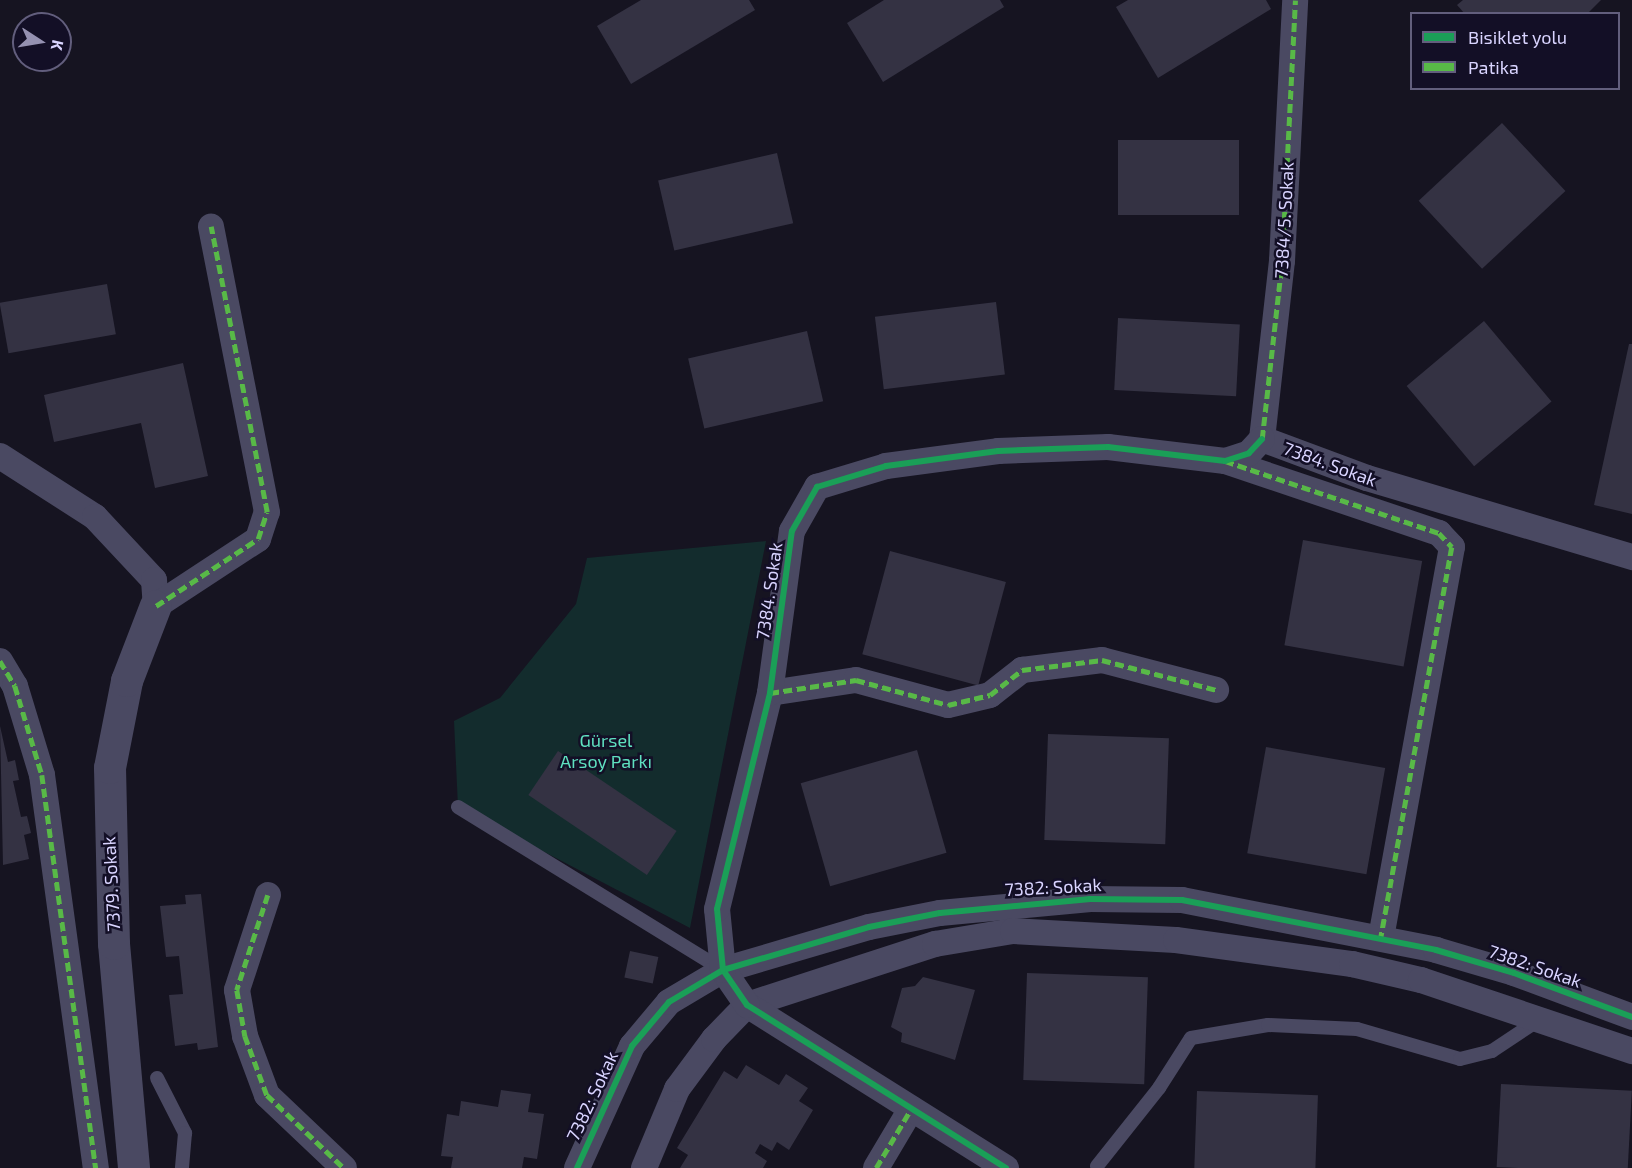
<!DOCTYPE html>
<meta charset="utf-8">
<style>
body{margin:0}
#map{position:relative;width:1632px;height:1168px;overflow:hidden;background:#161421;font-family:"Exo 2",sans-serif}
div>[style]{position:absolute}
.green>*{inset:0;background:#132c2d}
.building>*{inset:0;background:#343243;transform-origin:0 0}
.service>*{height:14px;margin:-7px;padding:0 7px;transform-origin:7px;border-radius:7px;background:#4a4962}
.minor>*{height:26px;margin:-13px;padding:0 13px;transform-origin:13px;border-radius:13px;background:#4a4962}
.tertiary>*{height:32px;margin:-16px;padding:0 16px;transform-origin:16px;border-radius:16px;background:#4a4962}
.quiet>*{height:4.5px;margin-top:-2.25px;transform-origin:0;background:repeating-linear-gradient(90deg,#58b947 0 9px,transparent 0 13.5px)}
.cycleway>*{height:6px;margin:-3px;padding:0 3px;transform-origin:3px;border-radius:3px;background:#1a9f57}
span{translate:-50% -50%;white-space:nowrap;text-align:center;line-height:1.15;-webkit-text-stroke:5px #130f26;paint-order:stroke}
.street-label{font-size:18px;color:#d9d4ff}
.park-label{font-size:18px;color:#5fe0c0}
.legend{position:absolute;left:1410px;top:12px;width:210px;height:78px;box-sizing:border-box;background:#130f26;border:2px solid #625e7d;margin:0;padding:8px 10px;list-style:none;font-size:18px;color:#d9d4ff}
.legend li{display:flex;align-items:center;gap:12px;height:30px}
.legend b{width:30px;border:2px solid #625e7d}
.north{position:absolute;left:12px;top:12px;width:60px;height:60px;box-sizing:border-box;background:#130f26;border:2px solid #625e7d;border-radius:50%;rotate:102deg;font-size:16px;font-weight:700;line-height:24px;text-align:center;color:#d9d4ff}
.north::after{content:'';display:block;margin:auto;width:21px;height:27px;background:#9591b1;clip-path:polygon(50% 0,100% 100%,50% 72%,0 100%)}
</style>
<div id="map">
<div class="green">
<div style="clip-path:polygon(766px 541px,690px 928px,458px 807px,454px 721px,500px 698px,576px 604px,587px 558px)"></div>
</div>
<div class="building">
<div style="clip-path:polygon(641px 0,749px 0,755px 10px,631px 84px,597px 26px)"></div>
<div style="clip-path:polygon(884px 0,1000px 0,1004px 7px,883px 82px,847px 23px)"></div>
<div style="clip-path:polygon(1128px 0,1266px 0,1271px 9px,1158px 78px,1116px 7px)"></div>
<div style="clip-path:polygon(1463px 0,1601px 0,1587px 14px,1465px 14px,1457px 5px)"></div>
<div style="left:1502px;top:123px;width:93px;height:114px;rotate:47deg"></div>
<div style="left:1118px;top:140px;width:121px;height:75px"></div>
<div style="left:777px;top:153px;width:72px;height:122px;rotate:77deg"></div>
<div style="left:107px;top:284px;width:51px;height:109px;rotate:80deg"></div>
<div style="left:996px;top:302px;width:73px;height:122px;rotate:83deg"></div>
<div style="left:1118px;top:318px;width:122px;height:72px;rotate:3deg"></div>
<div style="left:1484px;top:321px;width:105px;height:101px;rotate:50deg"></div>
<div style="left:807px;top:331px;width:72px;height:122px;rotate:77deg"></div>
<div style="clip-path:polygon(1629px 344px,1632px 344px,1632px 514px,1594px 505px)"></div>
<div style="clip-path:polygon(183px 363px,208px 476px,155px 488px,141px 423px,54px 442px,44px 395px)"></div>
<div style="left:1303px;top:540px;width:121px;height:107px;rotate:10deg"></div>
<div style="left:890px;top:551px;width:120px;height:107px;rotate:15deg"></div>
<div style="clip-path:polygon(0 726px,8px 762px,15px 760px,19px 780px,13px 781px,21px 817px,27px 816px,31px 833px,24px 835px,29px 859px,3px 865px)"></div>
<div style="left:1048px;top:734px;width:121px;height:106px;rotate:2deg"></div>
<div style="left:1266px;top:747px;width:121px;height:108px;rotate:10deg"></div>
<div style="left:917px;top:750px;width:107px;height:121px;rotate:74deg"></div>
<div style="left:558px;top:751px;width:143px;height:53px;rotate:34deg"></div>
<div style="clip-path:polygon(201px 894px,218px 1047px,198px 1050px,197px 1043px,175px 1046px,169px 995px,183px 994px,179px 956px,166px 957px,160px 906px,186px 904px,185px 895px)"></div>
<div style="left:630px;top:951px;width:29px;height:27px;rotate:12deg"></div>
<div style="left:1027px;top:973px;width:121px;height:107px;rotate:2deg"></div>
<div style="clip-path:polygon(923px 977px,975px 990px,955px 1060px,901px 1042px,902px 1033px,891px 1027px,902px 988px,915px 986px)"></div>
<div style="clip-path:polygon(746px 1065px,779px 1085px,786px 1074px,808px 1088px,799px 1101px,813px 1110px,789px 1150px,777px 1142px,772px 1151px,760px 1144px,755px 1153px,767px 1161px,763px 1168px,680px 1168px,688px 1155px,677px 1148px,724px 1071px,737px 1079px)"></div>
<div style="left:1501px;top:1084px;width:131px;height:83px;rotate:3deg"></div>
<div style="clip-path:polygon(501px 1090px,531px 1094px,528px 1112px,544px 1114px,537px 1159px,524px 1157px,522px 1168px,451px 1168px,453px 1157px,441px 1156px,447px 1114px,459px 1116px,461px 1101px,498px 1107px)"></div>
<div style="left:1197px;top:1091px;width:121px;height:77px;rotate:2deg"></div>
</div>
<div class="service">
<div style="left:458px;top:807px;width:311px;rotate:31.6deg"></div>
<div style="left:157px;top:1078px;width:62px;rotate:63deg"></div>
<div style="left:185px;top:1133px;width:35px;rotate:95deg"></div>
<div style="left:1097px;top:1166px;width:100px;rotate:-51.5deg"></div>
<div style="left:1159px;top:1088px;width:59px;rotate:-57.4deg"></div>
<div style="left:1191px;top:1038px;width:78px;rotate:-9.6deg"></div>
<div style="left:1268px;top:1025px;width:89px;rotate:2.6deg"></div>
<div style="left:1357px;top:1029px;width:107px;rotate:16.2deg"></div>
<div style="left:1460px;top:1059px;width:33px;rotate:-14deg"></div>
<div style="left:1492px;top:1051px;width:58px;rotate:-33.7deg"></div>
</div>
<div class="minor">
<div style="left:1262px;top:439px;width:179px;rotate:-83.6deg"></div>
<div style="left:1282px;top:261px;width:261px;rotate:-87.1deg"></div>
<div style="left:1262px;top:439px;width:112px;rotate:20.4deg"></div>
<div style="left:1367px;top:478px;width:277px;rotate:16.6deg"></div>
<div style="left:0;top:456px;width:113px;rotate:32.7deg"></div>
<div style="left:95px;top:517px;width:86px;rotate:46.9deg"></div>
<div style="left:154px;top:580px;width:26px;rotate:86deg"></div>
<div style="left:1225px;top:461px;width:226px;rotate:18.6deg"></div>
<div style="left:1439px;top:533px;width:19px;rotate:47deg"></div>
<div style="left:1452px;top:547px;width:397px;rotate:100.3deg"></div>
<div style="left:156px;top:606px;width:122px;rotate:-33.3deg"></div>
<div style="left:258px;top:539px;width:28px;rotate:-72deg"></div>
<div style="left:267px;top:512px;width:291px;rotate:-101.1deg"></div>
<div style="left:0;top:661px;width:29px;rotate:59deg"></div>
<div style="left:15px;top:686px;width:93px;rotate:73.1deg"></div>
<div style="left:42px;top:775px;width:397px;rotate:82.2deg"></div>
<div style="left:770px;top:693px;width:87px;rotate:-8.6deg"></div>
<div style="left:856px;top:680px;width:95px;rotate:15.2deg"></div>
<div style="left:948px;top:705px;width:43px;rotate:-13.4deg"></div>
<div style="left:990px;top:695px;width:41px;rotate:-38deg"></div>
<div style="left:1022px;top:670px;width:81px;rotate:-7.1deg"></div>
<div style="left:1102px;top:660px;width:118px;rotate:14.7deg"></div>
<div style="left:268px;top:895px;width:100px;rotate:108.1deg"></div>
<div style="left:237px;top:990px;width:47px;rotate:80.1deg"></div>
<div style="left:245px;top:1036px;width:63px;rotate:69.6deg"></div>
<div style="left:267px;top:1095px;width:106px;rotate:43.5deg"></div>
<div style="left:577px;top:1168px;width:134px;rotate:-65.7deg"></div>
<div style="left:632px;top:1046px;width:57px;rotate:-49.9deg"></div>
<div style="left:669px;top:1002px;width:63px;rotate:-30.7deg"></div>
<div style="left:723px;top:970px;width:152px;rotate:-16.4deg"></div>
<div style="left:869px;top:927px;width:72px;rotate:-11.2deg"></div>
<div style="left:940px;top:913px;width:151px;rotate:-5.3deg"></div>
<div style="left:1090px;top:899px;width:92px;rotate:0.6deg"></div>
<div style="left:1182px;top:900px;width:259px;rotate:11.1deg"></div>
<div style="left:1436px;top:950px;width:81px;rotate:16.4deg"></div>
<div style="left:1514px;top:973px;width:126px;rotate:20.4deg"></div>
<div style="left:644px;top:1168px;width:86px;rotate:-67.3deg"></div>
<div style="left:677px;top:1089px;width:62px;rotate:-53.5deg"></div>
<div style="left:714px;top:1039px;width:47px;rotate:-45.9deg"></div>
<div style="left:747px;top:1005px;width:198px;rotate:-18deg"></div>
<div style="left:935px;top:944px;width:79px;rotate:-9.5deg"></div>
<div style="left:1013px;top:931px;width:163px;rotate:3.2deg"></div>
<div style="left:1176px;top:940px;width:178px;rotate:7.8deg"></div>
<div style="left:1352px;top:964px;width:71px;rotate:13.1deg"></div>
<div style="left:1421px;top:980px;width:223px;rotate:18.6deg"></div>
<div style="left:876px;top:1168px;width:69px;rotate:-59.3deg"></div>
<div style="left:1006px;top:1168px;width:306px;rotate:-147.8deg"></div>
<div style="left:747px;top:1005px;width:42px;rotate:-124.4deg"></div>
<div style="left:723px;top:970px;width:61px;rotate:-95.6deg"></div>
<div style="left:717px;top:909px;width:222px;rotate:-76.2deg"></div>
<div style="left:770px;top:693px;width:163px;rotate:-82.3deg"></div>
<div style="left:792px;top:531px;width:51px;rotate:-60.4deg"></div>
<div style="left:817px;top:487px;width:72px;rotate:-16.9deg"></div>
<div style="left:886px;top:466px;width:113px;rotate:-7.6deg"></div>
<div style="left:998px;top:451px;width:110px;rotate:-2.1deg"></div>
<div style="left:1108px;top:447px;width:118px;rotate:6.8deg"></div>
<div style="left:1225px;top:461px;width:25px;rotate:-18deg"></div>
<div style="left:1249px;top:453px;width:19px;rotate:-47deg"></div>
</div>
<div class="tertiary">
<div style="left:134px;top:1168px;width:225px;rotate:-95.1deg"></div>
<div style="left:114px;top:944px;width:176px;rotate:-91.3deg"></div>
<div style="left:110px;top:768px;width:89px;rotate:-78.9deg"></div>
<div style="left:127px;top:681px;width:80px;rotate:-68.9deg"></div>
</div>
<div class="quiet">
<div style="left:1262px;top:439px;width:179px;rotate:-83.6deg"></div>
<div style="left:1282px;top:261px;width:261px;rotate:-87.1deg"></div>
<div style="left:1225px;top:461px;width:226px;rotate:18.6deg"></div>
<div style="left:1439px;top:533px;width:19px;rotate:47deg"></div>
<div style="left:1452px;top:547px;width:397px;rotate:100.3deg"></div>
<div style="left:156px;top:606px;width:122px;rotate:-33.3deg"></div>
<div style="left:258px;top:539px;width:28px;rotate:-72deg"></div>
<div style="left:267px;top:512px;width:291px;rotate:-101.1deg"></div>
<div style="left:0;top:661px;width:29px;rotate:59deg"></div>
<div style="left:15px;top:686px;width:93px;rotate:73.1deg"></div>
<div style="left:42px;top:775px;width:397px;rotate:82.2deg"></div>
<div style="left:770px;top:693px;width:87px;rotate:-8.6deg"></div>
<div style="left:856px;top:680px;width:95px;rotate:15.2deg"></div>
<div style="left:948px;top:705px;width:43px;rotate:-13.4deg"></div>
<div style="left:990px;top:695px;width:41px;rotate:-38deg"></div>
<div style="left:1022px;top:670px;width:81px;rotate:-7.1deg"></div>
<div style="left:1102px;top:660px;width:118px;rotate:14.7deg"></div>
<div style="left:268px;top:895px;width:100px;rotate:108.1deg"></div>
<div style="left:237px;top:990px;width:47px;rotate:80.1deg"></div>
<div style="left:245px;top:1036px;width:63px;rotate:69.6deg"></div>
<div style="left:267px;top:1095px;width:106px;rotate:43.5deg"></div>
<div style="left:876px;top:1168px;width:69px;rotate:-59.3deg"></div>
</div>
<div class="cycleway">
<div style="left:577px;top:1168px;width:134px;rotate:-65.7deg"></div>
<div style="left:632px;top:1046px;width:57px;rotate:-49.9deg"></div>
<div style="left:669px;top:1002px;width:63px;rotate:-30.7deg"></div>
<div style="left:723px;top:970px;width:152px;rotate:-16.4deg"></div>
<div style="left:869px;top:927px;width:72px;rotate:-11.2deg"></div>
<div style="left:940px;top:913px;width:151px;rotate:-5.3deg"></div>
<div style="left:1090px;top:899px;width:92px;rotate:0.6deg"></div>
<div style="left:1182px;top:900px;width:259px;rotate:11.1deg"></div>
<div style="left:1436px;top:950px;width:81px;rotate:16.4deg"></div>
<div style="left:1514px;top:973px;width:126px;rotate:20.4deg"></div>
<div style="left:1006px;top:1168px;width:306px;rotate:-147.8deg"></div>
<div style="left:747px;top:1005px;width:42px;rotate:-124.4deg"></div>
<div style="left:723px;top:970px;width:61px;rotate:-95.6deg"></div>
<div style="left:717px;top:909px;width:222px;rotate:-76.2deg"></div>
<div style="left:770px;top:693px;width:163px;rotate:-82.3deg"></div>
<div style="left:792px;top:531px;width:51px;rotate:-60.4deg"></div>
<div style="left:817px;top:487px;width:72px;rotate:-16.9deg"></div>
<div style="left:886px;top:466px;width:113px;rotate:-7.6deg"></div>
<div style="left:998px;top:451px;width:110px;rotate:-2.1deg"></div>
<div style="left:1108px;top:447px;width:118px;rotate:6.8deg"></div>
<div style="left:1225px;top:461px;width:25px;rotate:-18deg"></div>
<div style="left:1249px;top:453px;width:19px;rotate:-47deg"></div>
</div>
<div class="street-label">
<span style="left:1284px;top:220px;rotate:-87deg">7384/5. Sokak</span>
<span style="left:1330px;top:464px;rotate:20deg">7384. Sokak</span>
<span style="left:769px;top:591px;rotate:-82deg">7384. Sokak</span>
<span style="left:111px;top:884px;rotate:-93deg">7379. Sokak</span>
<span style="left:1053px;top:887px;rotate:-3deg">7382: Sokak</span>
<span style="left:1535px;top:966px;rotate:19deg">7382: Sokak</span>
<span style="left:592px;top:1096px;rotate:-65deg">7382: Sokak</span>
</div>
<div class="park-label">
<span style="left:606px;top:751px">Gürsel<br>Arsoy Parkı</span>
</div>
<ul class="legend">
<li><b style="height:8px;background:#1a9f57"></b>Bisiklet yolu</li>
<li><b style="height:8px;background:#58b947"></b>Patika</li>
</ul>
<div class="north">K</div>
</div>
